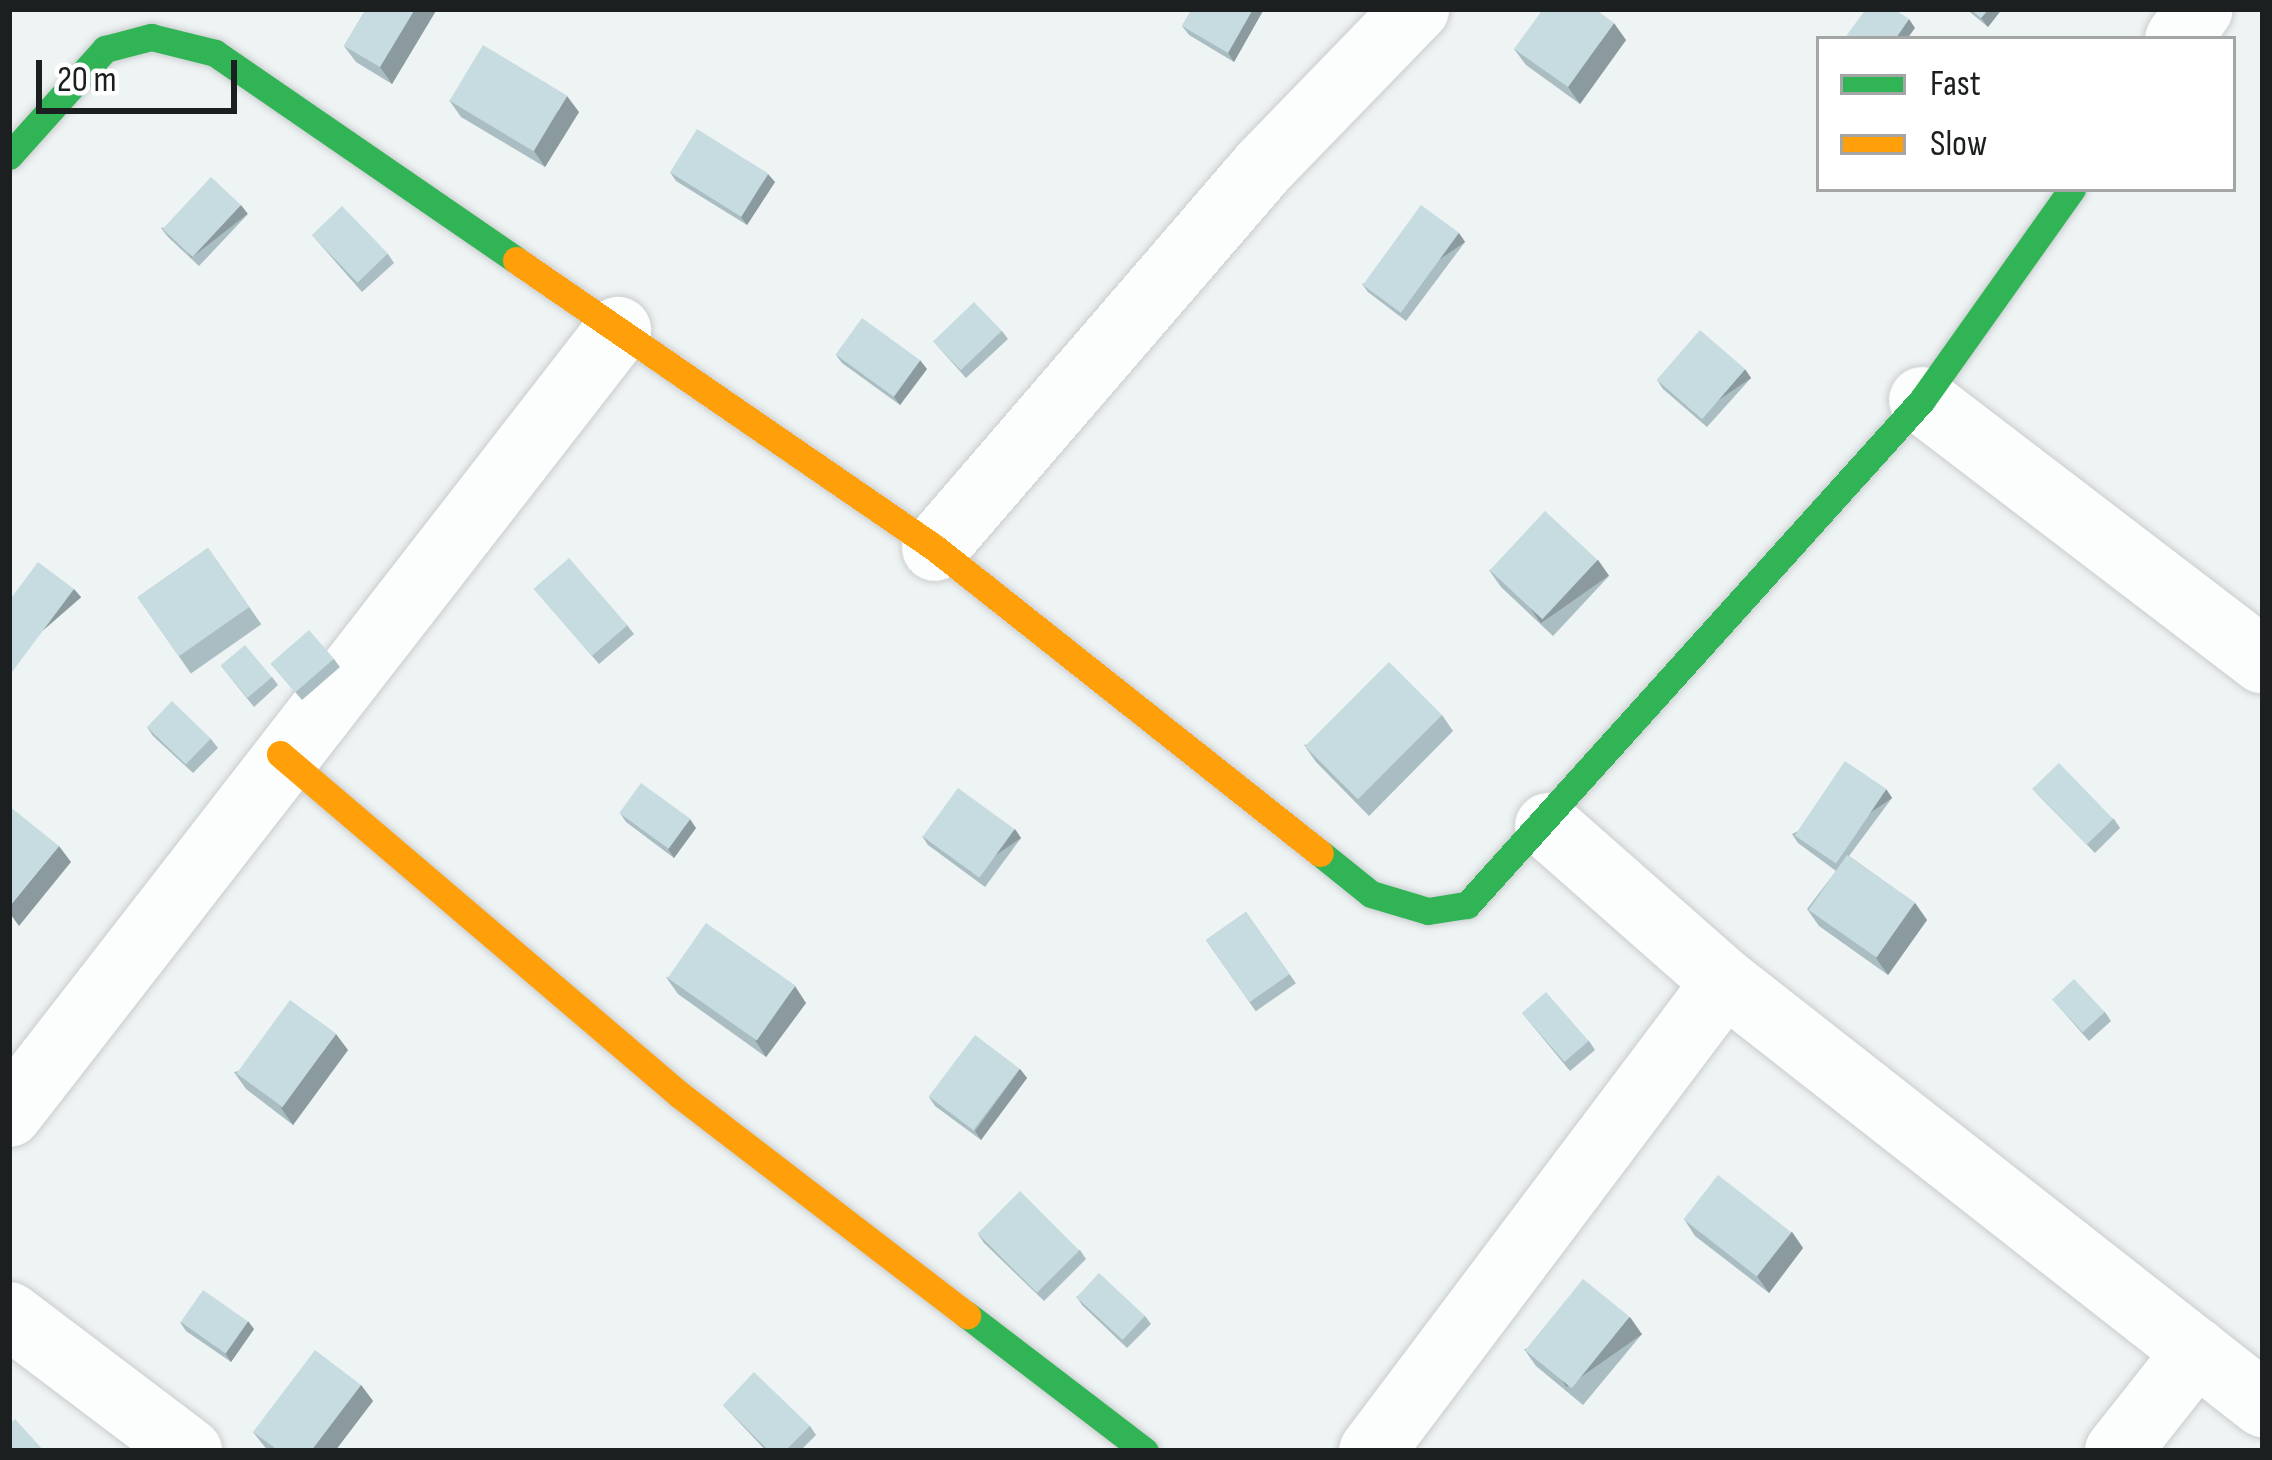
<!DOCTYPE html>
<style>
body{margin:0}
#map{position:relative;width:2272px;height:1460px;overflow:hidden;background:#eef3f4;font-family:"Sofia Sans Condensed",sans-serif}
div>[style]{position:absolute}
.roads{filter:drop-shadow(0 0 3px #cacdce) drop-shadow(0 0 3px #cacdce)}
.street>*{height:66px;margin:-33px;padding:0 33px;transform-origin:33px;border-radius:33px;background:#fcfdfd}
.fast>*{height:27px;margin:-13.5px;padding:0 13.5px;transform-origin:13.5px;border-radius:13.5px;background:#30b455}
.slow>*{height:27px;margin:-13.5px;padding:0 13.5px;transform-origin:13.5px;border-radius:13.5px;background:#ff9f0a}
.wall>*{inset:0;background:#aabdc2;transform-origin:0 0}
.shaded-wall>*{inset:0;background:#8b9a9e;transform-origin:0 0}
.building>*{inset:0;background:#c6dce1;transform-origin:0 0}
span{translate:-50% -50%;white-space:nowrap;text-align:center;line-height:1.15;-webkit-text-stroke:12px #fff;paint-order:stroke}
.frame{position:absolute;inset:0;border:12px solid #1c1f1f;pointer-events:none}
.legend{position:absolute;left:1816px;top:36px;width:420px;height:156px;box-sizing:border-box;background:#fff;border:3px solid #a4a5a5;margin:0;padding:15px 21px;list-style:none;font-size:36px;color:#1c1f1f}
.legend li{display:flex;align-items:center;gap:24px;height:60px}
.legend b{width:60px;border:3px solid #a4a5a5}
.scale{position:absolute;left:36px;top:60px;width:201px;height:54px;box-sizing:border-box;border:6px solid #1c1f1f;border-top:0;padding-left:15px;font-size:36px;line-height:42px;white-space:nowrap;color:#1c1f1f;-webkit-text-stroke:9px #fff;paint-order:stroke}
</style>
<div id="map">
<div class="roads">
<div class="street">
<div style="left:2178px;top:39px;width:37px;rotate:-54deg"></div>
<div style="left:1922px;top:400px;width:429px;rotate:37.4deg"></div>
<div style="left:935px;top:548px;width:504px;rotate:-49.26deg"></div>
<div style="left:1264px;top:166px;width:219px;rotate:-45.9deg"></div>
<div style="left:1548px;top:826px;width:236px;rotate:41.4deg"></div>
<div style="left:1725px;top:982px;width:684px;rotate:38.11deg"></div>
<div style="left:9px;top:1114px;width:993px;rotate:-52.16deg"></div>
<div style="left:9px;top:1315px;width:226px;rotate:37.1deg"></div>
<div style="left:1372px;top:1451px;width:587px;rotate:-53.03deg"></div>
<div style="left:2118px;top:1451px;width:127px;rotate:-51.7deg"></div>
</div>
<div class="fast">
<div style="left:9px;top:156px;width:144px;rotate:-48.1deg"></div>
<div style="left:105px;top:49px;width:48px;rotate:-14.6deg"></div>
<div style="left:151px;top:37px;width:66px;rotate:14deg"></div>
<div style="left:215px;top:53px;width:365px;rotate:34.5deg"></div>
<div style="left:1320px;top:853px;width:65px;rotate:38.8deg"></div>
<div style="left:1371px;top:894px;width:59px;rotate:16.6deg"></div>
<div style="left:1428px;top:911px;width:39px;rotate:-9deg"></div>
<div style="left:1467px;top:905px;width:680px;rotate:-47.98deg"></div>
<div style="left:1922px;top:400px;width:259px;rotate:-54.6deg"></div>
<div style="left:967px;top:1315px;width:224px;rotate:37.4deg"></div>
</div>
<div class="slow">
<div style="left:516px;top:260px;width:508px;rotate:34.5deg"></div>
<div style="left:935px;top:548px;width:491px;rotate:38.4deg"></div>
<div style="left:280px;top:754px;width:526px;rotate:40.45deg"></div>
<div style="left:680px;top:1095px;width:362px;rotate:37.5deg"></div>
</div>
</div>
<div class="wall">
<div style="clip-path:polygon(366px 9px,437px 9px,392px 84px,356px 62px,344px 46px)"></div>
<div style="clip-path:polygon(1192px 9px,1264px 9px,1234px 62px,1189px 35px,1182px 26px)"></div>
<div style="clip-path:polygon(1966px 9px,2002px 9px,1988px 27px)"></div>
<div style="clip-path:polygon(1626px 40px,1580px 104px,1526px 65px,1514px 49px)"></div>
<div style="clip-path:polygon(449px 100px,579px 112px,545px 167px,461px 117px)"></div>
<div style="clip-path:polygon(670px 172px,775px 182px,747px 225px,676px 181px)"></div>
<div style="clip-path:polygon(248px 214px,199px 266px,168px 237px,161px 228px)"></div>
<div style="clip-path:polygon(312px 235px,388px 254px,394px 263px,362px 292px)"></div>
<div style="clip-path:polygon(1465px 242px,1406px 321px,1368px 292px,1362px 284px)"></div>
<div style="clip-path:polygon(1002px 331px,1008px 339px,966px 378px,933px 341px)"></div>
<div style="clip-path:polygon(836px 355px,927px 369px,900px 405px,842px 363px)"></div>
<div style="clip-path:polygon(1751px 378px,1707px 427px,1663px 389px,1657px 380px)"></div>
<div style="left:208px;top:548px;width:93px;height:86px;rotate:55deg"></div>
<div style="clip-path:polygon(1598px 560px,1609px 576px,1553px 636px,1501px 587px,1489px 570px)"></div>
<div style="clip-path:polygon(534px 589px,627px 625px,634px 634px,599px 664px)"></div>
<div style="clip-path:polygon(334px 659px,340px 667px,302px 700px,271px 664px)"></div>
<div style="clip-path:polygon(221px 666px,272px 677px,278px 685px,254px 707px)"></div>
<div style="clip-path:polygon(1442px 715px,1453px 731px,1369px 816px,1316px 762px,1304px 745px)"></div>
<div style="clip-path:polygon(147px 727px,211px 739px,218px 748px,193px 773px,153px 736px)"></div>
<div style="clip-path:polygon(2032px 788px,2114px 819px,2120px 828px,2095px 853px,2039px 796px)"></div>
<div style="clip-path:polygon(1886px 789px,1892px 798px,1849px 856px,1915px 903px,1927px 920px,1888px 975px,1819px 926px,1807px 909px,1836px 871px,1798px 843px,1792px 834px)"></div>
<div style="clip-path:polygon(620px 813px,696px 828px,674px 858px,626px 822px)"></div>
<div style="clip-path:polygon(922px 836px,1021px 838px,985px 887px,928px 845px)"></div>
<div style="left:1246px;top:912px;width:87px;height:49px;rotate:55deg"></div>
<div style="clip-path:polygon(666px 977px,806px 1003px,766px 1057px,678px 994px)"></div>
<div style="clip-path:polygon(2052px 999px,2105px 1012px,2111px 1021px,2089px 1041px)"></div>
<div style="clip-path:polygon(1522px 1013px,1589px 1041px,1595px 1050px,1570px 1071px)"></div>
<div style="clip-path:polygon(348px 1050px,293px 1125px,246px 1089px,234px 1072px)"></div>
<div style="clip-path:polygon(1020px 1069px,1027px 1078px,981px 1140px,935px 1106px,929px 1097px)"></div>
<div style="clip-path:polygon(1684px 1219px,1792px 1232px,1803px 1248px,1769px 1293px,1695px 1236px)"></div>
<div style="clip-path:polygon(978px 1234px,1080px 1250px,1086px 1259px,1044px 1301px,984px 1243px)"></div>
<div style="clip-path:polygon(1076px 1296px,1145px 1316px,1151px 1324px,1127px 1348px,1082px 1305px)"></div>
<div style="clip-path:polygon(180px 1322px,254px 1329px,231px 1362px,186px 1331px)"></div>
<div style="clip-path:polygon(1642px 1334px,1583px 1405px,1536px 1366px,1524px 1349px)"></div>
<div style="clip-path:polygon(361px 1385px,373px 1401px,335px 1451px,268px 1451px,253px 1432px)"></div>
<div style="clip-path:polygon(723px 1405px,810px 1426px,816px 1435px,800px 1451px,766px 1451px)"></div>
</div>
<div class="shaded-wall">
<div style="clip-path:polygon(415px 9px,437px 9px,392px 84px,380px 67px)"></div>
<div style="clip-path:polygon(1253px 9px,1264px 9px,1234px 62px,1228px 53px)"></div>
<div style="clip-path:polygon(1989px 9px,2002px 9px,1988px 27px,1981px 18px)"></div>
<div style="clip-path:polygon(1909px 19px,1915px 28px,1907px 39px,1895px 39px)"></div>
<div style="clip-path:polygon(1614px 23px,1626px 40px,1580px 104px,1568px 87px)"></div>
<div style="clip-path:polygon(567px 96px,579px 112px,545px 167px,534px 151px)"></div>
<div style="clip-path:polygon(768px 174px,775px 182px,747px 225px,741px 217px)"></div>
<div style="left:241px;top:205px;width:11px;height:71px;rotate:52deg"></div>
<div style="left:1459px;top:233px;width:11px;height:99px;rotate:56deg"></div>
<div style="clip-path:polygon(920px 360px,927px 369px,900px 405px,894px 397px)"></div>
<div style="left:1745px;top:369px;width:11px;height:66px;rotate:56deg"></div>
<div style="left:1598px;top:560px;width:19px;height:83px;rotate:55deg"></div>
<div style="left:74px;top:589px;width:11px;height:104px;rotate:49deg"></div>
<div style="left:1886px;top:789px;width:11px;height:92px;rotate:56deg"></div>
<div style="clip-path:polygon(690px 819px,696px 828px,674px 858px,668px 849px)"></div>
<div style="left:1015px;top:829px;width:11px;height:61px;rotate:56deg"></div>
<div style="clip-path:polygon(59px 846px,71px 862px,19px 926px,9px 912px,9px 907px)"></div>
<div style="clip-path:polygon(1915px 903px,1927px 920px,1888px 975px,1876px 958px)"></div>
<div style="clip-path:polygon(795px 986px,806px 1003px,766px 1057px,755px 1040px)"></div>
<div style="clip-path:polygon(336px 1034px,348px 1050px,293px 1125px,281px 1108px)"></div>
<div style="clip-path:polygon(1020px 1069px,1027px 1078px,981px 1140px,975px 1131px)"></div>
<div style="clip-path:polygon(1792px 1232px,1803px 1248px,1769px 1293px,1757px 1276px)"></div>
<div style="left:1630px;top:1317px;width:21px;height:92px;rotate:55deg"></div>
<div style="clip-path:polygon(248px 1321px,254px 1329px,231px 1362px,225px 1353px)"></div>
<div style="clip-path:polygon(361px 1385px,373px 1401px,335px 1451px,311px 1451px)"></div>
</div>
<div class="building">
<div style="clip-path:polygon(366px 9px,415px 9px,380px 67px,344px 46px)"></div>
<div style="clip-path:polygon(1192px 9px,1253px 9px,1228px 53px,1182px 26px)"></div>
<div style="clip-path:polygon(1543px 9px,1595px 9px,1614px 23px,1568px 87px,1514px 49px)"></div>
<div style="clip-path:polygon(1866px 9px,1894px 9px,1909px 19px,1895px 39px,1844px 39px)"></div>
<div style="clip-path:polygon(1970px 9px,1989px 9px,1981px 18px)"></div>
<div style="left:483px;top:45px;width:98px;height:65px;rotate:31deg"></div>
<div style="left:697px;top:129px;width:84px;height:51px;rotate:32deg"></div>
<div style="left:211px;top:177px;width:41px;height:71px;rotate:43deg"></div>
<div style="left:1421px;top:205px;width:47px;height:99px;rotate:36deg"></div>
<div style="left:342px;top:206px;width:66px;height:42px;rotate:46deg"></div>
<div style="left:974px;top:302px;width:40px;height:57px;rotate:46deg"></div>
<div style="left:862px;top:318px;width:72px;height:45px;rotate:36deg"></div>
<div style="left:1700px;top:330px;width:60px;height:66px;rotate:41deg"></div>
<div style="left:1545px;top:511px;width:72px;height:81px;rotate:43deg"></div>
<div style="left:208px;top:548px;width:72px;height:86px;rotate:55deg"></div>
<div style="left:569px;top:558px;width:89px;height:47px;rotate:49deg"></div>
<div style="clip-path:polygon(38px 562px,74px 589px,12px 672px,9px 670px,9px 601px)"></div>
<div style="left:309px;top:630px;width:38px;height:51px;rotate:49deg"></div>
<div style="left:245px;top:645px;width:42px;height:32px;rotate:50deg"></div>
<div style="left:1389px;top:662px;width:75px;height:119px;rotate:45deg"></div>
<div style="left:172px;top:701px;width:54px;height:36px;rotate:44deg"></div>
<div style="left:1845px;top:761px;width:50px;height:90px;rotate:34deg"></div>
<div style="left:2059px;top:763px;width:78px;height:37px;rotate:46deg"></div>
<div style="left:641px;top:783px;width:61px;height:37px;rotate:36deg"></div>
<div style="left:958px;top:788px;width:70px;height:60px;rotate:36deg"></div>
<div style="clip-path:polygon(9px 806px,59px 846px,9px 907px)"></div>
<div style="left:1847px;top:855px;width:83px;height:67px;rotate:35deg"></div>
<div style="left:1246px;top:912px;width:76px;height:49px;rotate:55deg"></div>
<div style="left:706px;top:923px;width:109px;height:67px;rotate:35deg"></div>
<div style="left:2074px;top:979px;width:45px;height:30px;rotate:47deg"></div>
<div style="left:1546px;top:992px;width:65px;height:32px;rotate:49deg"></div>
<div style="left:290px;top:1000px;width:57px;height:91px;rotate:36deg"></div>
<div style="left:975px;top:1035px;width:56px;height:77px;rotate:37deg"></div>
<div style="left:1718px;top:1175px;width:93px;height:56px;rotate:38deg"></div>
<div style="left:1020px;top:1191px;width:84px;height:60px;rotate:45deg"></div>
<div style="left:1099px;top:1273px;width:63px;height:33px;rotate:43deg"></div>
<div style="left:1583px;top:1279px;width:60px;height:92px;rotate:39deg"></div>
<div style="left:203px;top:1290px;width:55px;height:39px;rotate:35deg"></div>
<div style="clip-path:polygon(315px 1350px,361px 1385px,311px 1451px,279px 1451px,253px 1432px)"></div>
<div style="clip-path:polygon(754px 1372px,810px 1426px,785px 1451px,769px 1451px,723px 1405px)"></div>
<div style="clip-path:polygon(15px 1419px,44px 1451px,9px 1451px,9px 1425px)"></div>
</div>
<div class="frame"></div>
<ul class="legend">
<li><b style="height:15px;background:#30b455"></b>Fast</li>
<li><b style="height:15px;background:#ff9f0a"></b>Slow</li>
</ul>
<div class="scale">20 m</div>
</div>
